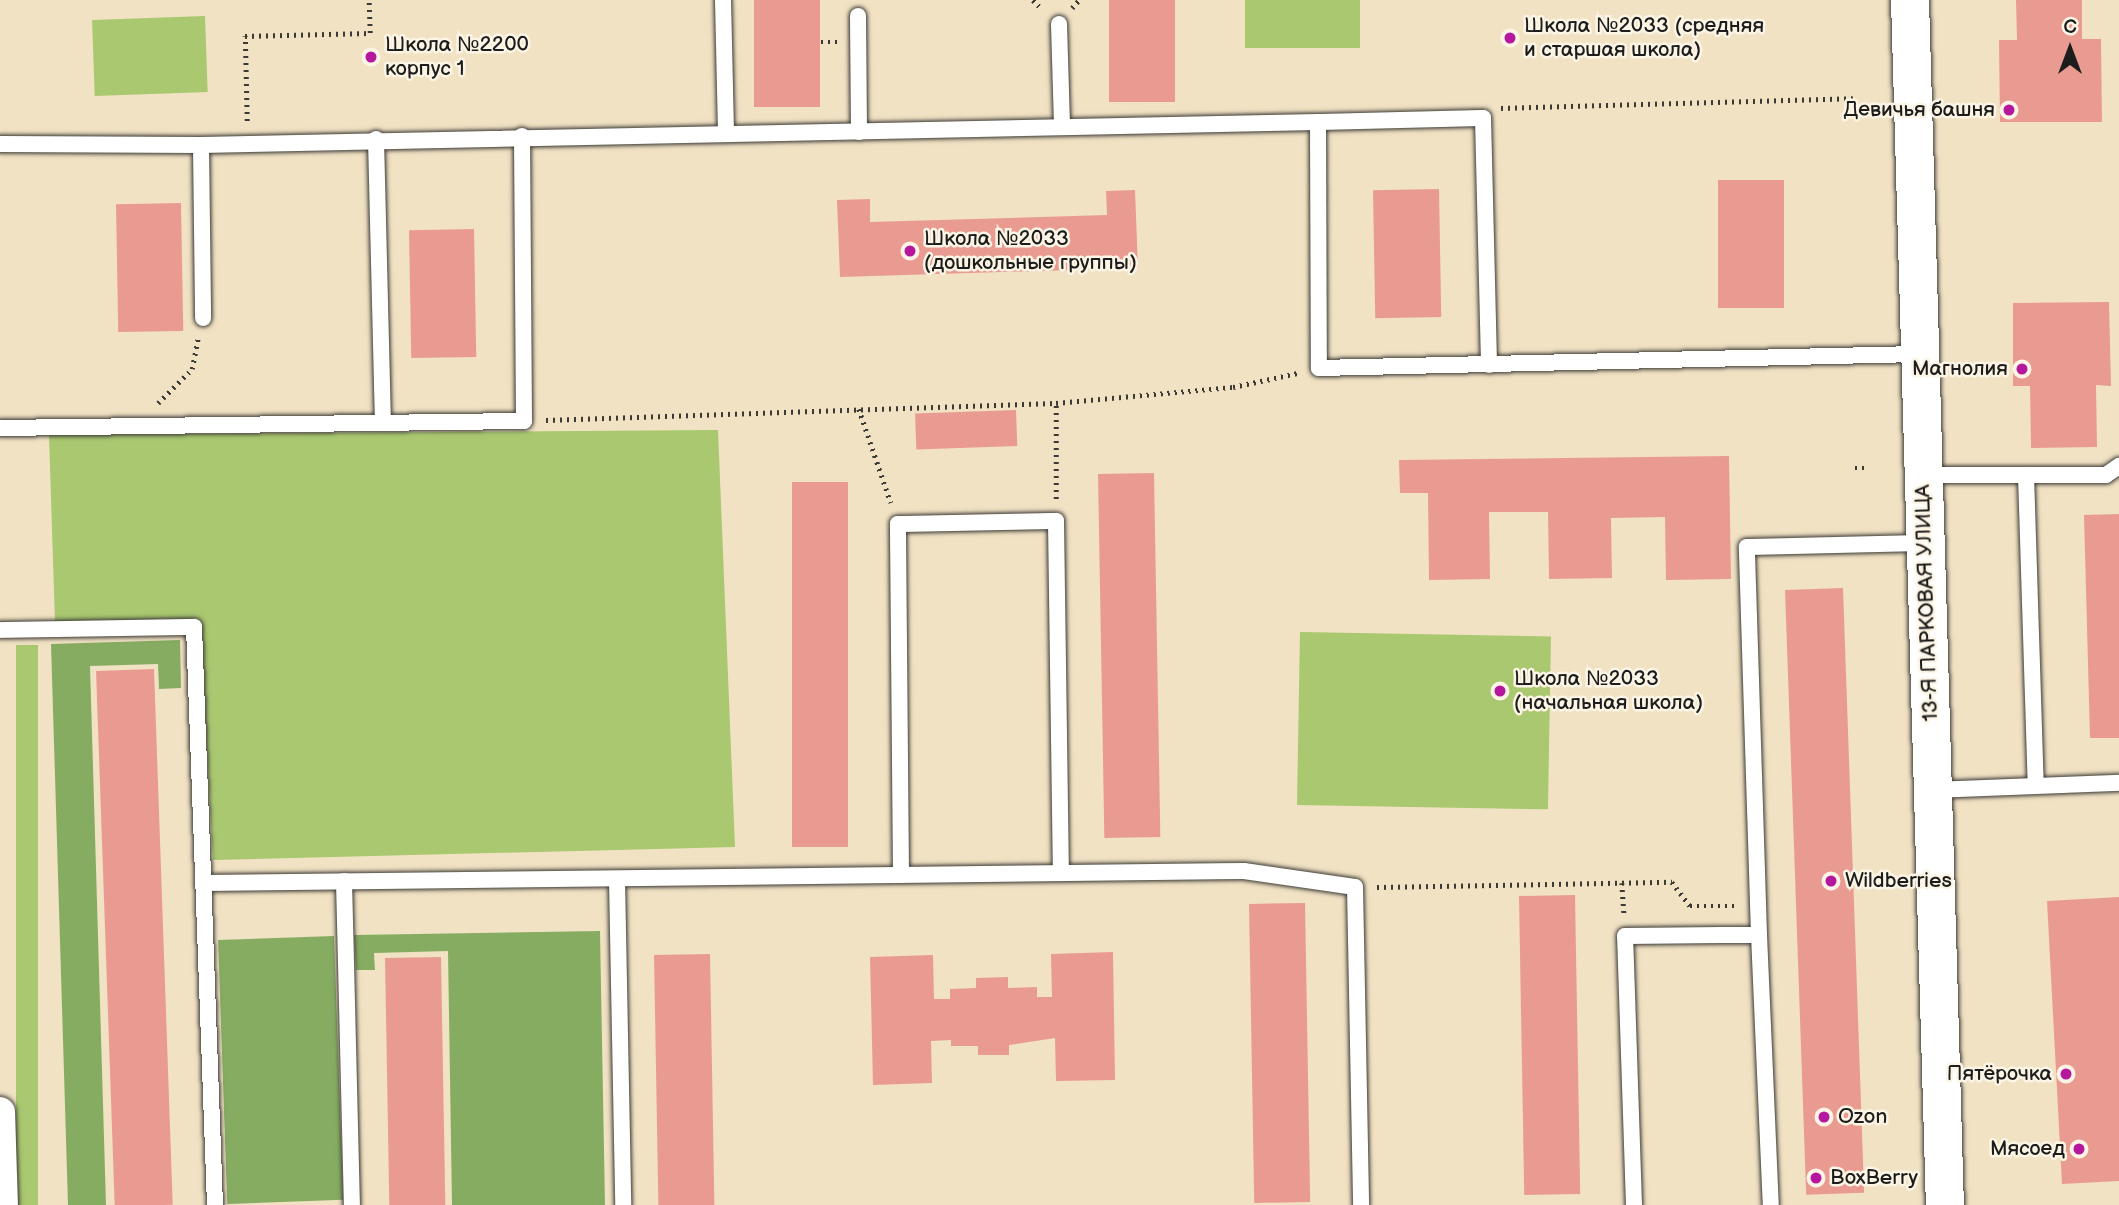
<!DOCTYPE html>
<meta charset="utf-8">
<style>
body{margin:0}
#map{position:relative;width:2119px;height:1205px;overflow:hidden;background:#f1e2c4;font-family:"Balsamiq Sans",sans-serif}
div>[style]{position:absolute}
.green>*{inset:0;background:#a9c870;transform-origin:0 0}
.forest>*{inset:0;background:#86ac62;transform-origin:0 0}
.building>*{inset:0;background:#e99b92;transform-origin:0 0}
.path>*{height:4.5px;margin-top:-2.25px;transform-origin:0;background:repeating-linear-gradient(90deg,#3c3a35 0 2px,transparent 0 7px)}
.roads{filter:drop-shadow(0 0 2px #3c3a35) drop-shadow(0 0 2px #3c3a35)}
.lane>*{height:16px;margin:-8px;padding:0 8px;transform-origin:8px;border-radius:8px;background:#fff}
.street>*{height:30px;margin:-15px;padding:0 15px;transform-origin:15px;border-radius:15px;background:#fff}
.secondary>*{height:38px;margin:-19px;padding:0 19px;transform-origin:19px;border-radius:19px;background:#fff}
.dots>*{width:19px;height:19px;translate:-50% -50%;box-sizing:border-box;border:4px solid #fcf5e5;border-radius:50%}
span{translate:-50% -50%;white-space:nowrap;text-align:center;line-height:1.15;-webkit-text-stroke:5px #fcf5e5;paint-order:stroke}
.poi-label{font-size:21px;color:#1c1c1c}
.left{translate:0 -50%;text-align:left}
.right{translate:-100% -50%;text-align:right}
.street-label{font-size:21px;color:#1c1c1c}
.north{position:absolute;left:2035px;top:14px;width:70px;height:70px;-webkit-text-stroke:5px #fcf5e5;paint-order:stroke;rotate:0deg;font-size:19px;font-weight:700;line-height:28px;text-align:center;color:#1c1c1c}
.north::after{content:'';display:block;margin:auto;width:24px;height:32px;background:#1c1c1c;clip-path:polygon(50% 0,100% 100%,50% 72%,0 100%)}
</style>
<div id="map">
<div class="green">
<div style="left:1245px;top:0;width:115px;height:48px"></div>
<div style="left:205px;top:16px;width:76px;height:113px;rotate:88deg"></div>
<div style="clip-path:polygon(718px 430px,735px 847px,213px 860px,200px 621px,55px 623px,49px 435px)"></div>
<div style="left:1300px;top:632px;width:251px;height:173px;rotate:1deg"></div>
<div style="left:16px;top:645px;width:22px;height:560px"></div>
</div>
<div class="forest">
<div style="clip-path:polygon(180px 640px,181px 688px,159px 689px,158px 664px,90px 666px,106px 1205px,68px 1205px,51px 644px)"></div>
<div style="clip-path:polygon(600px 931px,605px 1205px,452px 1205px,448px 951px,374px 953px,375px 970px,356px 970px,354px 935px)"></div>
<div style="left:334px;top:936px;width:264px;height:116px;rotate:88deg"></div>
</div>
<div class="building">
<div style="left:754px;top:0;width:66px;height:107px"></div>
<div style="left:1109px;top:0;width:66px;height:102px"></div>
<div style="clip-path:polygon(2016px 0,2082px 0,2082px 39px,2101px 39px,2102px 122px,2000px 122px,1999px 40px,2017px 40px)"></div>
<div style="left:1784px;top:180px;width:128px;height:66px;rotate:90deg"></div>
<div style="left:1439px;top:189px;width:128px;height:66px;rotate:89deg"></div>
<div style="clip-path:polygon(1135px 190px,1138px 268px,840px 277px,837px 200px,870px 199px,870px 222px,1107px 215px,1106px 191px)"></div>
<div style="left:181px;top:203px;width:128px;height:65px;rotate:89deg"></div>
<div style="left:474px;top:229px;width:128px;height:65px;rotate:89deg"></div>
<div style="clip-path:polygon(2109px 302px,2111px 386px,2096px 385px,2097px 447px,2031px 448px,2030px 386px,2013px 386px,2013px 303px)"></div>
<div style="left:1016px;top:410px;width:36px;height:101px;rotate:88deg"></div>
<div style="clip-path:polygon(1729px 456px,1731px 579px,1666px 580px,1665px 517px,1611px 518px,1612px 578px,1549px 579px,1548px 512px,1489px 512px,1490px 579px,1429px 580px,1428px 493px,1400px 493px,1399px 460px)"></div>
<div style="left:1154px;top:473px;width:364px;height:56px;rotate:89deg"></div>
<div style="left:792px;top:482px;width:56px;height:365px"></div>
<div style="clip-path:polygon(2119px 514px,2119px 738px,2090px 738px,2084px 515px)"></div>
<div style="left:1843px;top:588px;width:605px;height:58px;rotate:88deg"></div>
<div style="left:154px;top:669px;width:536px;height:58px;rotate:88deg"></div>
<div style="left:1575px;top:895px;width:299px;height:56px;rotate:89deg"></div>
<div style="clip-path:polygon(2119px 897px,2119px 1181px,2062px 1184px,2047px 901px)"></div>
<div style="left:1305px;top:903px;width:299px;height:56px;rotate:89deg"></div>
<div style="clip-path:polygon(1113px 952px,1115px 1080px,1056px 1081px,1055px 1038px,1009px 1045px,1009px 1055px,978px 1055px,978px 1046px,951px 1046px,951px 1040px,931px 1041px,932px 1083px,873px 1085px,870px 957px,933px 955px,934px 999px,950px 999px,950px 989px,976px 988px,976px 978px,1008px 977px,1008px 988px,1037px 987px,1037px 997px,1052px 997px,1051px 954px)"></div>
<div style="left:710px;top:954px;width:251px;height:56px;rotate:89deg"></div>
<div style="left:441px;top:957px;width:248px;height:56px;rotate:89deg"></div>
</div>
<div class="path">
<div style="left:1033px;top:0;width:13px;rotate:45deg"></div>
<div style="left:1072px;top:8px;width:11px;rotate:-49deg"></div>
<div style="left:821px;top:42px;width:16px"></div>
<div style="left:1501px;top:108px;width:352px;rotate:-1.6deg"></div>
<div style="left:247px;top:121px;width:85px;rotate:-91.3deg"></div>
<div style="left:245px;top:36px;width:125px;rotate:-1.4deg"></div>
<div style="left:370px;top:33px;width:33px;rotate:-92deg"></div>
<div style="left:158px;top:403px;width:48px;rotate:-45deg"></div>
<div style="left:192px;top:369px;width:31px;rotate:-79deg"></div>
<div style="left:859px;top:409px;width:99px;rotate:71.2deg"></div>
<div style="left:546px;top:420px;width:510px;rotate:-1.91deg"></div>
<div style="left:1056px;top:403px;width:178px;rotate:-5.2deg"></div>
<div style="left:1233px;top:387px;width:66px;rotate:-12.2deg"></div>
<div style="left:1855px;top:468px;width:10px"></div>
<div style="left:1056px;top:499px;width:96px;rotate:-90deg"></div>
<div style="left:1622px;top:883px;width:31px;rotate:86deg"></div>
<div style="left:1377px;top:887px;width:295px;rotate:-1deg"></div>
<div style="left:1672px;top:882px;width:30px;rotate:53deg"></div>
<div style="left:1690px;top:906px;width:48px"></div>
</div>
<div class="roads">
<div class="lane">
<div style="left:723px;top:0;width:134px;rotate:88.7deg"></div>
<div style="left:858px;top:16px;width:116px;rotate:89.5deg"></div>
<div style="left:1059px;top:24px;width:103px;rotate:88.3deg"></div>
<div style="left:1318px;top:122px;width:165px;rotate:-1.4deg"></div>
<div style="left:1483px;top:118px;width:247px;rotate:88.6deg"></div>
<div style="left:376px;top:139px;width:282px;rotate:88.6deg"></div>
<div style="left:0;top:144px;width:201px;rotate:0.3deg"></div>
<div style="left:201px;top:145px;width:1117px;rotate:-1.18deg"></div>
<div style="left:1318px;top:122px;width:246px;rotate:89.8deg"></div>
<div style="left:1319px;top:368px;width:600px;rotate:-1.34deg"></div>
<div style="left:201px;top:145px;width:173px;rotate:89.3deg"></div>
<div style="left:0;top:428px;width:524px;rotate:-0.77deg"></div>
<div style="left:524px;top:421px;width:285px;rotate:-90.4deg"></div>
<div style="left:1922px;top:475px;width:184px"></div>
<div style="left:2106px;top:475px;width:16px;rotate:-35deg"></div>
<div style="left:2026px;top:475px;width:310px;rotate:88.2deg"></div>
<div style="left:0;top:630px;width:194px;rotate:-0.9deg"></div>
<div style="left:194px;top:627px;width:578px;rotate:87.92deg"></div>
<div style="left:1934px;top:790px;width:185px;rotate:-2.2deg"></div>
<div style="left:901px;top:875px;width:351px;rotate:-90.5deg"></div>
<div style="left:898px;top:524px;width:158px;rotate:-1.1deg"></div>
<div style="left:1056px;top:521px;width:352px;rotate:89.2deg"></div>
<div style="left:617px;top:879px;width:326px;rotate:88.9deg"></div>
<div style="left:344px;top:881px;width:324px;rotate:88.6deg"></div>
<div style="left:204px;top:883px;width:1040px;rotate:-0.66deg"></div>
<div style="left:1244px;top:871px;width:112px;rotate:8.2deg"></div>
<div style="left:1355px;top:887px;width:318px;rotate:88.9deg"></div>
<div style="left:1759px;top:935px;width:388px;rotate:-91.8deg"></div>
<div style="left:1747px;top:547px;width:177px;rotate:-1.3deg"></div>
<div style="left:1634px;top:1205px;width:269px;rotate:-91.9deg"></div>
<div style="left:1625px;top:936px;width:97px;rotate:-0.6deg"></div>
<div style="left:1722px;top:935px;width:37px"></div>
<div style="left:1759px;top:935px;width:270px;rotate:87.5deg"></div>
</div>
<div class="street">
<div style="left:0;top:1112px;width:93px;rotate:88.2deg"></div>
</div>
<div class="secondary">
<div style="left:1910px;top:0;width:1206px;rotate:88.34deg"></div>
</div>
</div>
<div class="dots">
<div style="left:1510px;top:38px;background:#b5179e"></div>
<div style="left:371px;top:57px;background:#b5179e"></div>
<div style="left:2009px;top:110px;background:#b5179e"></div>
<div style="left:910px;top:251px;background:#b5179e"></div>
<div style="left:2022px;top:369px;background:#b5179e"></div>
<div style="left:1500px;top:691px;background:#b5179e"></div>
<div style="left:1831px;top:881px;background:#b5179e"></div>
<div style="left:2066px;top:1074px;background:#b5179e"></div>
<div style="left:1824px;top:1117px;background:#b5179e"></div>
<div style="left:2079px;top:1149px;background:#b5179e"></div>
<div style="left:1816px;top:1178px;background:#b5179e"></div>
</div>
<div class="poi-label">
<span class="left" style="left:1524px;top:38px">Школа №2033 (средняя<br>и старшая школа)</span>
<span class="left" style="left:385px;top:57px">Школа №2200<br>корпус 1</span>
<span class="right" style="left:1995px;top:110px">Девичья башня</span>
<span class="left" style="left:924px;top:251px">Школа №2033<br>(дошкольные группы)</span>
<span class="right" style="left:2008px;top:369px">Магнолия</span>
<span class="left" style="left:1514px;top:691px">Школа №2033<br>(начальная школа)</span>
<span class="left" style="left:1845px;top:881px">Wildberries</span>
<span class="right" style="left:2052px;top:1074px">Пятёрочка</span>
<span class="left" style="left:1838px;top:1117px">Ozon</span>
<span class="right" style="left:2065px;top:1149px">Мясоед</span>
<span class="left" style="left:1830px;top:1178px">BoxBerry</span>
</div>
<div class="street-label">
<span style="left:1927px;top:603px;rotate:-92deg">13-Я ПАРКОВАЯ УЛИЦА</span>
</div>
<div class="north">С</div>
</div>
